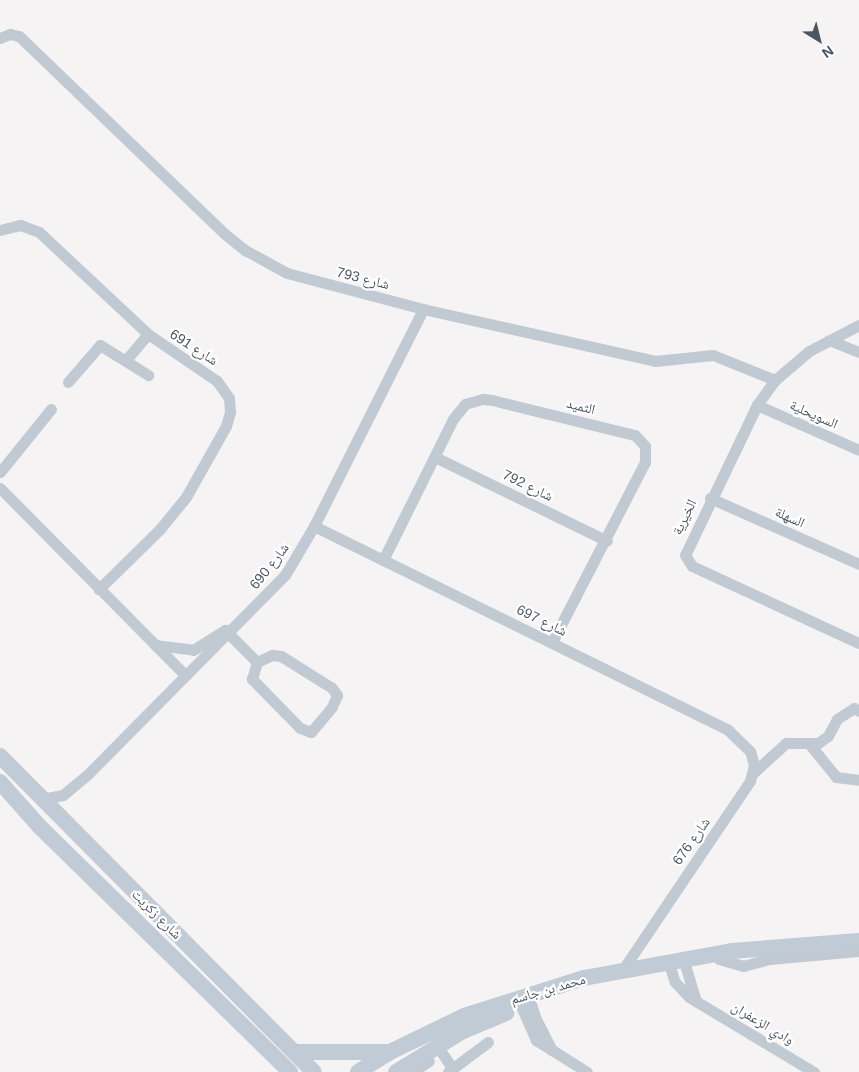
<!DOCTYPE html>
<meta charset="utf-8">
<style>
body{margin:0}
#map{position:relative;width:859px;height:1072px;overflow:hidden;background:#f5f3f3;font-family:Helvetica,"Noto Naskh Arabic",sans-serif}
div>[style]{position:absolute}
.street>*{height:11px;margin:-5.5px;padding:0 5.5px;transform-origin:5.5px;border-radius:5.5px;background:#c1cad2}
.secondary>*{height:16px;margin:-8px;padding:0 8px;transform-origin:8px;border-radius:8px;background:#c1cbd6}
span{translate:-50% -50%;white-space:nowrap;text-align:center;line-height:1.15;-webkit-text-stroke:4.5px #fff;paint-order:stroke}
.street-label{font-size:14px;color:#4a5661}
.north{position:absolute;left:794px;top:15px;width:50px;height:50px;-webkit-text-stroke:4px #fff;paint-order:stroke;rotate:144deg;font-size:14px;font-weight:700;line-height:20px;text-align:center;color:#4a5661}
.north::after{content:'';display:block;margin:auto;width:18px;height:22px;background:#4a5661;clip-path:polygon(50% 0,100% 100%,50% 72%,0 100%)}
</style>
<div id="map">
<div class="street">
<div style="left:0;top:38px;width:11px;rotate:-22deg"></div>
<div style="left:10px;top:34px;width:9px;rotate:13deg"></div>
<div style="left:19px;top:36px;width:286px;rotate:43.9deg"></div>
<div style="left:225px;top:234px;width:26px;rotate:39deg"></div>
<div style="left:245px;top:250px;width:48px;rotate:28.7deg"></div>
<div style="left:287px;top:273px;width:141px;rotate:14.8deg"></div>
<div style="left:423px;top:309px;width:238px;rotate:12.6deg"></div>
<div style="left:655px;top:361px;width:58px;rotate:-5.9deg"></div>
<div style="left:713px;top:355px;width:67px;rotate:22deg"></div>
<div style="left:0;top:230px;width:21px;rotate:-14deg"></div>
<div style="left:20px;top:225px;width:20px;rotate:20deg"></div>
<div style="left:39px;top:232px;width:149px;rotate:43.1deg"></div>
<div style="left:148px;top:334px;width:83px;rotate:34.3deg"></div>
<div style="left:217px;top:381px;width:21px;rotate:55deg"></div>
<div style="left:229px;top:398px;width:14px;rotate:86deg"></div>
<div style="left:230px;top:412px;width:15px;rotate:106deg"></div>
<div style="left:226px;top:426px;width:81px;rotate:119.4deg"></div>
<div style="left:186px;top:497px;width:41px;rotate:129.1deg"></div>
<div style="left:160px;top:529px;width:86px;rotate:135.5deg"></div>
<div style="left:859px;top:325px;width:56px;rotate:152.5deg"></div>
<div style="left:809px;top:351px;width:45px;rotate:139.5deg"></div>
<div style="left:775px;top:380px;width:31px;rotate:126deg"></div>
<div style="left:757px;top:405px;width:166px;rotate:115.6deg"></div>
<div style="left:685px;top:555px;width:13px;rotate:58deg"></div>
<div style="left:692px;top:566px;width:184px;rotate:24.8deg"></div>
<div style="left:829px;top:340px;width:32px;rotate:22deg"></div>
<div style="left:126px;top:360px;width:34px;rotate:-50deg"></div>
<div style="left:68px;top:382px;width:49px;rotate:-49.1deg"></div>
<div style="left:100px;top:345px;width:57px;rotate:32deg"></div>
<div style="left:757px;top:405px;width:111px;rotate:23.8deg"></div>
<div style="left:435px;top:457px;width:191px;rotate:26deg"></div>
<div style="left:0;top:472px;width:81px;rotate:-51deg"></div>
<div style="left:0;top:488px;width:264px;rotate:45.3deg"></div>
<div style="left:710px;top:498px;width:163px;rotate:23.9deg"></div>
<div style="left:314px;top:526px;width:462px;rotate:26.2deg"></div>
<div style="left:728px;top:730px;width:30px;rotate:44deg"></div>
<div style="left:750px;top:751px;width:15px;rotate:74deg"></div>
<div style="left:754px;top:765px;width:16px;rotate:104deg"></div>
<div style="left:750px;top:781px;width:227px;rotate:124deg"></div>
<div style="left:383px;top:560px;width:157px;rotate:-63.6deg"></div>
<div style="left:453px;top:419px;width:19px;rotate:-51deg"></div>
<div style="left:465px;top:404px;width:19px;rotate:-16deg"></div>
<div style="left:483px;top:399px;width:9px;rotate:6deg"></div>
<div style="left:492px;top:400px;width:147px;rotate:13.8deg"></div>
<div style="left:635px;top:435px;width:15px;rotate:48deg"></div>
<div style="left:645px;top:446px;width:16px;rotate:90deg"></div>
<div style="left:645px;top:462px;width:203px;rotate:117.3deg"></div>
<div style="left:155px;top:645px;width:38px;rotate:7deg"></div>
<div style="left:193px;top:650px;width:38px;rotate:-32deg"></div>
<div style="left:225px;top:630px;width:45px;rotate:45deg"></div>
<div style="left:272px;top:655px;width:9px;rotate:6deg"></div>
<div style="left:281px;top:656px;width:60px;rotate:32.1deg"></div>
<div style="left:332px;top:688px;width:9px;rotate:54deg"></div>
<div style="left:337px;top:695px;width:13px;rotate:113deg"></div>
<div style="left:332px;top:707px;width:33px;rotate:130deg"></div>
<div style="left:311px;top:732px;width:12px;rotate:-160deg"></div>
<div style="left:300px;top:728px;width:69px;rotate:-134.4deg"></div>
<div style="left:252px;top:679px;width:18px;rotate:-74deg"></div>
<div style="left:257px;top:662px;width:17px;rotate:-25deg"></div>
<div style="left:811px;top:746px;width:40px;rotate:51deg"></div>
<div style="left:836px;top:777px;width:23px;rotate:7deg"></div>
<div style="left:753px;top:773px;width:45px;rotate:-42.3deg"></div>
<div style="left:786px;top:743px;width:32px"></div>
<div style="left:818px;top:743px;width:12px;rotate:-35deg"></div>
<div style="left:828px;top:736px;width:19px;rotate:-62deg"></div>
<div style="left:837px;top:719px;width:20px;rotate:-33deg"></div>
<div style="left:854px;top:708px;width:6px;rotate:31deg"></div>
<div style="left:42px;top:799px;width:21px;rotate:-11deg"></div>
<div style="left:63px;top:795px;width:34px;rotate:-40deg"></div>
<div style="left:89px;top:773px;width:279px;rotate:-45.3deg"></div>
<div style="left:285px;top:575px;width:57px;rotate:-59.4deg"></div>
<div style="left:314px;top:526px;width:243px;rotate:-63.3deg"></div>
<div style="left:683px;top:958px;width:45px;rotate:73.2deg"></div>
<div style="left:719px;top:959px;width:25px;rotate:16deg"></div>
<div style="left:743px;top:966px;width:28px;rotate:-15deg"></div>
<div style="left:770px;top:959px;width:89px;rotate:-5.1deg"></div>
<div style="left:668px;top:961px;width:22px;rotate:72deg"></div>
<div style="left:675px;top:982px;width:21px;rotate:47deg"></div>
<div style="left:689px;top:997px;width:146px;rotate:31deg"></div>
<div style="left:528px;top:994px;width:24px;rotate:73deg"></div>
<div style="left:535px;top:1017px;width:37px;rotate:63deg"></div>
<div style="left:517px;top:997px;width:47px;rotate:66.2deg"></div>
<div style="left:536px;top:1040px;width:60px;rotate:32.1deg"></div>
<div style="left:442px;top:1053px;width:18px;rotate:56deg"></div>
<div style="left:412px;top:1072px;width:20px;rotate:-33deg"></div>
<div style="left:448px;top:1072px;width:50px;rotate:-36.9deg"></div>
</div>
<div class="secondary">
<div style="left:0;top:756px;width:445px;rotate:45.2deg"></div>
<div style="left:0;top:782px;width:60px;rotate:48.4deg"></div>
<div style="left:40px;top:827px;width:350px;rotate:44.4deg"></div>
<div style="left:295px;top:1052px;width:95px"></div>
<div style="left:358px;top:1072px;width:38px;rotate:-32deg"></div>
<div style="left:390px;top:1052px;width:82px;rotate:-25.9deg"></div>
<div style="left:464px;top:1016px;width:126px;rotate:-17.6deg"></div>
<div style="left:584px;top:978px;width:150px;rotate:-10.3deg"></div>
<div style="left:732px;top:951px;width:127px;rotate:-4.5deg"></div>
<div style="left:396px;top:1072px;width:79px;rotate:-31.5deg"></div>
<div style="left:463px;top:1031px;width:47px;rotate:-22.7deg"></div>
</div>
<div class="street-label">
<span style="left:363px;top:278px;rotate:14deg">شارع 793</span>
<span style="left:194px;top:347px;rotate:33deg">شارع 691</span>
<span style="left:581px;top:406px;rotate:14deg">الثميد</span>
<span style="left:814px;top:414px;rotate:24deg">السويحلية</span>
<span style="left:528px;top:485px;rotate:26deg">شارع 792</span>
<span style="left:684px;top:517px;rotate:-64deg">الخيرية</span>
<span style="left:790px;top:517px;rotate:24deg">السهلة</span>
<span style="left:269px;top:566px;rotate:-52deg">شارع 690</span>
<span style="left:542px;top:620px;rotate:26deg">شارع 697</span>
<span style="left:691px;top:841px;rotate:-55deg">شارع 676</span>
<span style="left:157px;top:914px;rotate:45deg">شارع زكريت</span>
<span style="left:548px;top:989px;rotate:-16deg">محمد بن جاسم</span>
<span style="left:763px;top:1023px;rotate:31deg">وادي الزعفران</span>
</div>
<div class="north">N</div>
</div>
